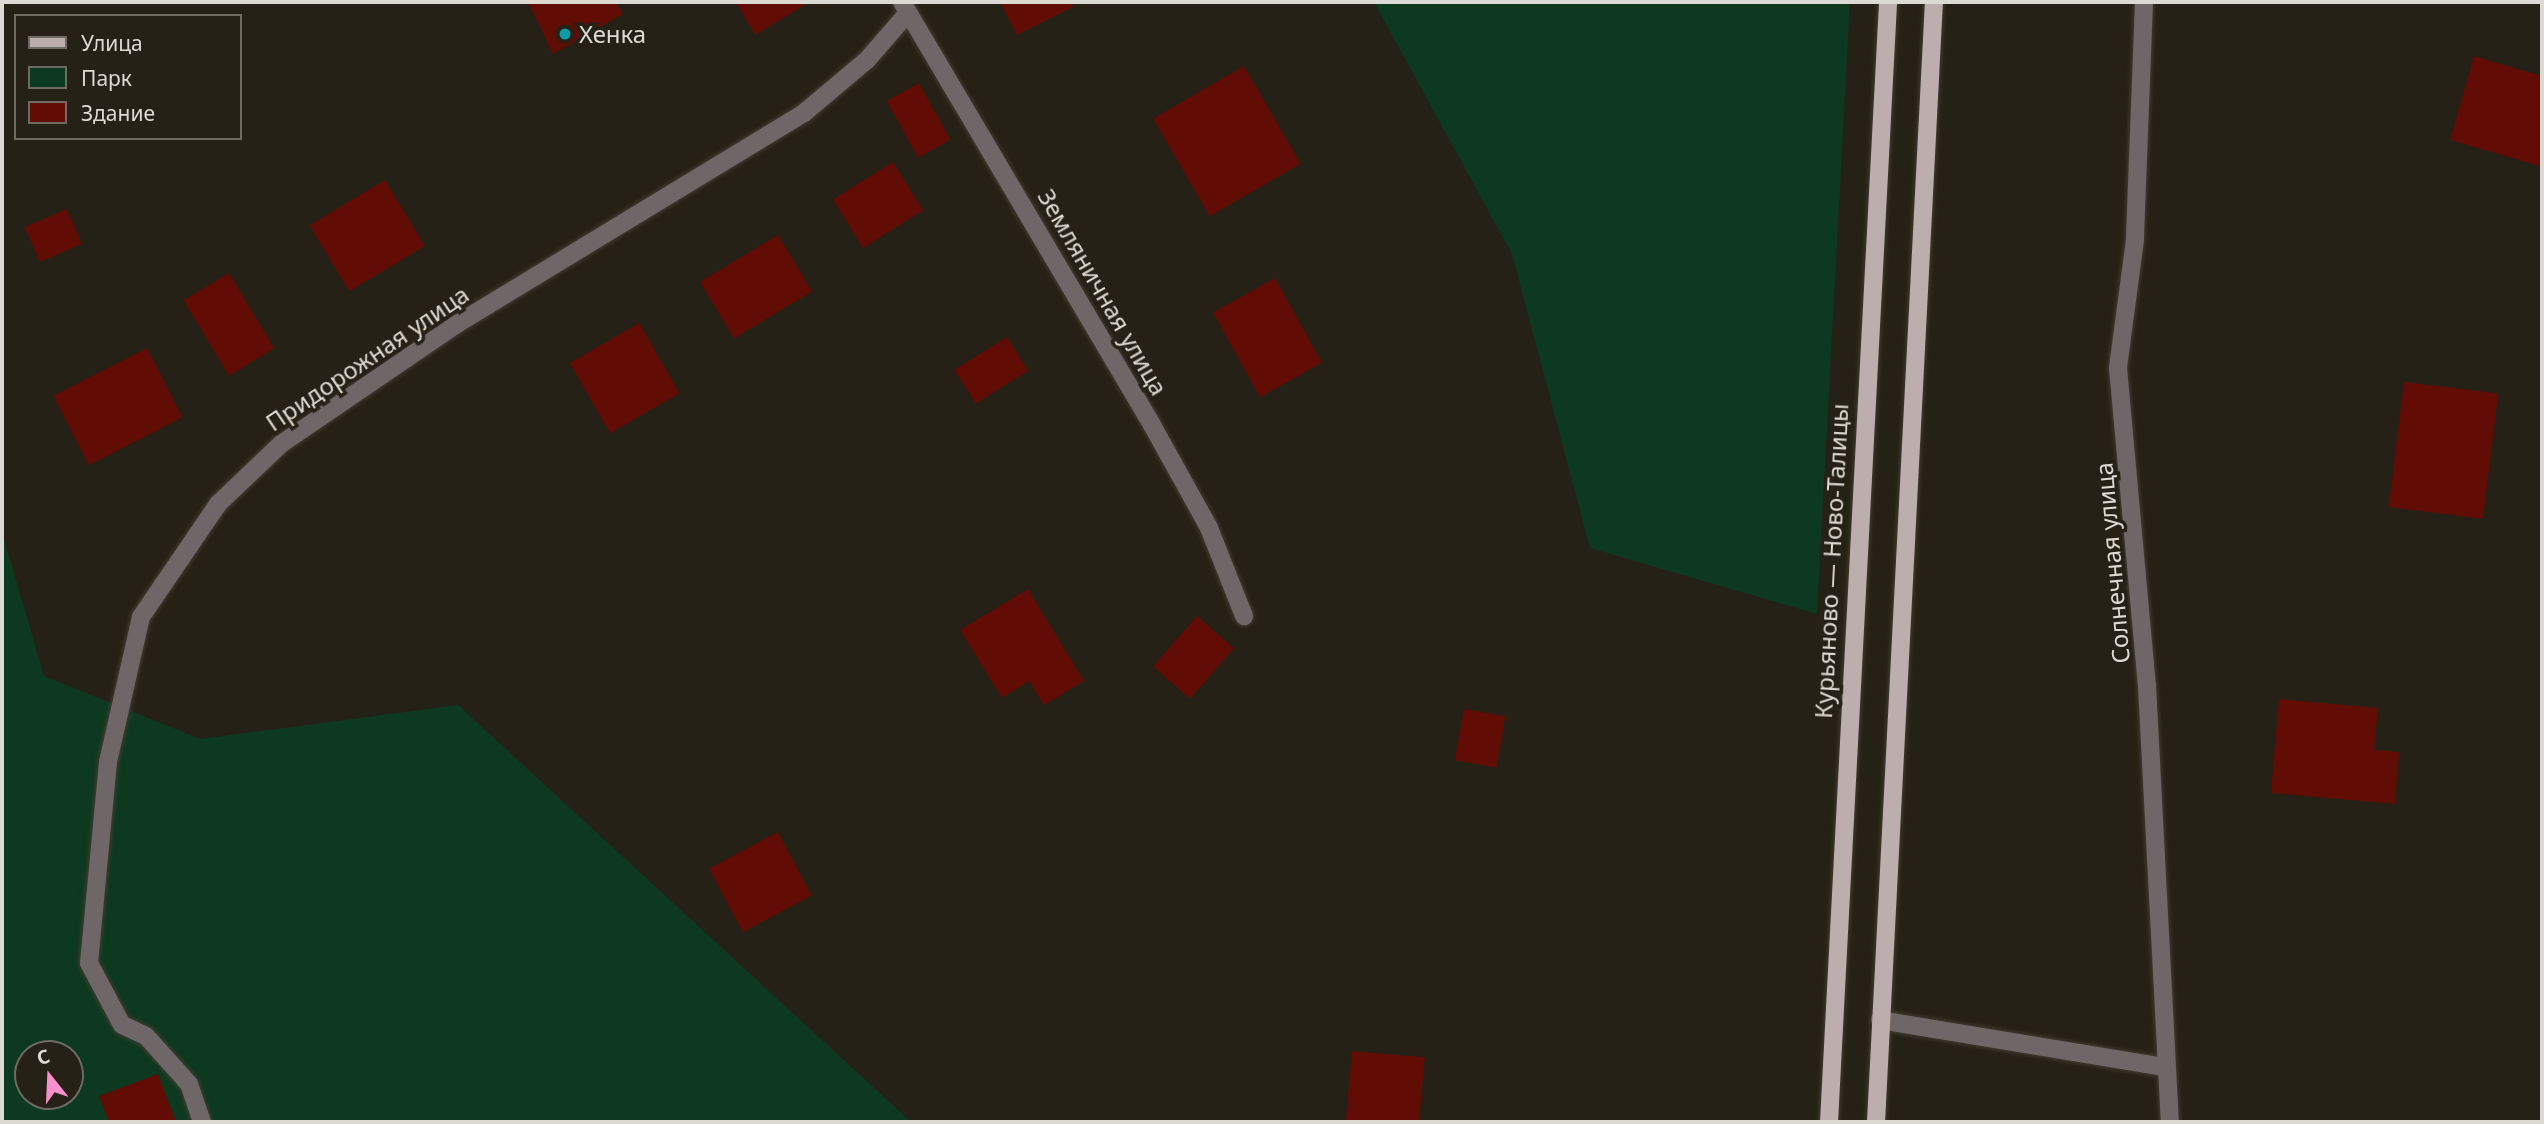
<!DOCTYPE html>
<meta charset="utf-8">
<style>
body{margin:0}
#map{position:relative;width:2544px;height:1124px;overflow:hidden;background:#262116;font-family:"Noto Sans",sans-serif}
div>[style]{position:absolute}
.green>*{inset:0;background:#0d3920}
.building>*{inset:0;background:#610c04;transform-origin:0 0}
.roads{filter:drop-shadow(0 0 2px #403b30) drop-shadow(0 0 2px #403b30)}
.minor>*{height:18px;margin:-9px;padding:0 9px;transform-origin:9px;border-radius:9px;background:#6f6767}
.major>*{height:18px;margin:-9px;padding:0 9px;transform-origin:9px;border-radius:9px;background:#bdaeae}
.dots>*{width:19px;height:19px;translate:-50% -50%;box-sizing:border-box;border:4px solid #262116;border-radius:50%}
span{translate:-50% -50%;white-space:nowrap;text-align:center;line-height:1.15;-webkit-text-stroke:7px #262116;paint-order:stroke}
.poi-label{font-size:24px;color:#dddad3}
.left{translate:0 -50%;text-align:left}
.street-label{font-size:24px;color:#dddad3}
.frame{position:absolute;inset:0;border:4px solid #dddad3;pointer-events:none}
.legend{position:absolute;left:14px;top:14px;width:228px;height:126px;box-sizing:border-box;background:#262116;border:2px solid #6f6b62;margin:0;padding:9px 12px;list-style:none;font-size:21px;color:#dddad3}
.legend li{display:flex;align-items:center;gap:14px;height:35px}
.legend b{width:35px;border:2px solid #6f6b62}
.north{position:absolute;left:14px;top:1040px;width:70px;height:70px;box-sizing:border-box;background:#262116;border:2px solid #6f6b62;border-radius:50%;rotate:342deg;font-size:19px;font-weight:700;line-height:28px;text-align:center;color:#dddad3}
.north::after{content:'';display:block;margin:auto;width:24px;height:32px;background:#f790cd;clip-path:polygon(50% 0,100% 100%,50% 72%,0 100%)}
</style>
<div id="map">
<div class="green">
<div style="clip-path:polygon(1374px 2px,1850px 2px,1817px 614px,1590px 548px,1512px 254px)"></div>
<div style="clip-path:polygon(evenodd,2px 532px,44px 676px,200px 739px,458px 705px,909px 1120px,2px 1122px,2px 532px,28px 1054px,70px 1054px,70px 1096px,28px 1096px,28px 1054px)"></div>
</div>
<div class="building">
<div style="clip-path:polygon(528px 2px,616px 2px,623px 14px,553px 54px)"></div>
<div style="clip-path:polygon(736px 2px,810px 2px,755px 35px)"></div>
<div style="clip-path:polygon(1000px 2px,1071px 2px,1073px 7px,1017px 35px)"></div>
<div style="clip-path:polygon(2474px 56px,2542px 76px,2540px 166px,2450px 140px)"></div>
<div style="left:1244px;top:66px;width:113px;height:105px;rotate:60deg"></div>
<div style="left:919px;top:83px;width:65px;height:37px;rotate:61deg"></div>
<div style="left:893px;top:162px;width:57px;height:71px;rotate:58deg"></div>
<div style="left:385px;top:180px;width:77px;height:88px;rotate:59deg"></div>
<div style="left:67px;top:209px;width:38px;height:46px;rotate:67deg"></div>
<div style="left:778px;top:235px;width:66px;height:91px;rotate:59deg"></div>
<div style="left:229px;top:273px;width:88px;height:53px;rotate:59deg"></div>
<div style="left:1275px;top:278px;width:97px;height:71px;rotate:61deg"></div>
<div style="left:639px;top:323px;width:81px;height:80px;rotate:60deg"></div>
<div style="left:1007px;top:337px;width:40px;height:62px;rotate:58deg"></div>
<div style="left:147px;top:348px;width:78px;height:105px;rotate:63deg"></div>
<div style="left:2404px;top:382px;width:95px;height:126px;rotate:7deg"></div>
<div style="clip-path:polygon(1028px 589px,1084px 681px,1044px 705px,1029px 681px,1002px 698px,960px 630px)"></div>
<div style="left:1197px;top:616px;width:49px;height:67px;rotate:41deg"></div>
<div style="clip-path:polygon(2279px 699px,2378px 708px,2374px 750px,2399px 752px,2395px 804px,2271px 793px)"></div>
<div style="left:1464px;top:709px;width:42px;height:52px;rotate:10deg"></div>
<div style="left:778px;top:832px;width:72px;height:78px;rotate:62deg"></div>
<div style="left:1352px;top:1051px;width:73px;height:71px;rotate:5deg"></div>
<div style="clip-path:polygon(158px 1074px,176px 1122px,109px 1122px,99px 1096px)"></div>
</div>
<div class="roads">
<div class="minor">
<div style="left:902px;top:2px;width:491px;rotate:59.4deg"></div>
<div style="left:1152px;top:425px;width:118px;rotate:61deg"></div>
<div style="left:1209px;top:528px;width:95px;rotate:68.3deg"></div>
<div style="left:2144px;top:2px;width:238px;rotate:92.2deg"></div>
<div style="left:2135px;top:240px;width:129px;rotate:97.6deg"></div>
<div style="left:2118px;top:368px;width:319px;rotate:84.8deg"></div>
<div style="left:2147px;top:686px;width:437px;rotate:87deg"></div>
<div style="left:1880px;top:1020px;width:289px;rotate:9.4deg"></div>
<div style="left:202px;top:1122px;width:40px;rotate:-108.9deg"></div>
<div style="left:189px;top:1084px;width:64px;rotate:-131.9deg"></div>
<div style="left:146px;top:1036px;width:26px;rotate:-155deg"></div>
<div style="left:122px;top:1025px;width:70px;rotate:-118deg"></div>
<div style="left:89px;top:963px;width:202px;rotate:-84.6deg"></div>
<div style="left:108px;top:762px;width:149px;rotate:-77.2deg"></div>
<div style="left:141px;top:617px;width:137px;rotate:-55.7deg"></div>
<div style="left:218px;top:504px;width:87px;rotate:-43.6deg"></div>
<div style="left:281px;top:444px;width:213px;rotate:-34.3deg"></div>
<div style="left:457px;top:324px;width:406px;rotate:-31.3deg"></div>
<div style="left:804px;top:113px;width:82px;rotate:-40.1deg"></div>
<div style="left:867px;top:60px;width:61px;rotate:-49deg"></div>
</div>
<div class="major">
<div style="left:1829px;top:1122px;width:1122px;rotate:-86.98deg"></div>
<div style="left:1876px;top:1122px;width:1122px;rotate:-87.04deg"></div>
</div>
</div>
<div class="dots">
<div style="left:565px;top:34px;background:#0f9aa8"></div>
</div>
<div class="poi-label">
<span class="left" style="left:579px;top:34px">Хенка</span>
</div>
<div class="street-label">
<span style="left:1103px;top:292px;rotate:60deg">Земляничная улица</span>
<span style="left:367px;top:358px;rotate:-34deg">Придорожная улица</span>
<span style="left:1831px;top:561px;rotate:-87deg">Курьяново — Ново-Талицы</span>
<span style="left:2112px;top:563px;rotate:-95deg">Солнечная улица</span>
</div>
<div class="frame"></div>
<ul class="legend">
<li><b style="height:9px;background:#bdaeae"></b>Улица</li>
<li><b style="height:19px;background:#0d3920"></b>Парк</li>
<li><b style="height:19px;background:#610c04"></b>Здание</li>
</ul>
<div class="north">С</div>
</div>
